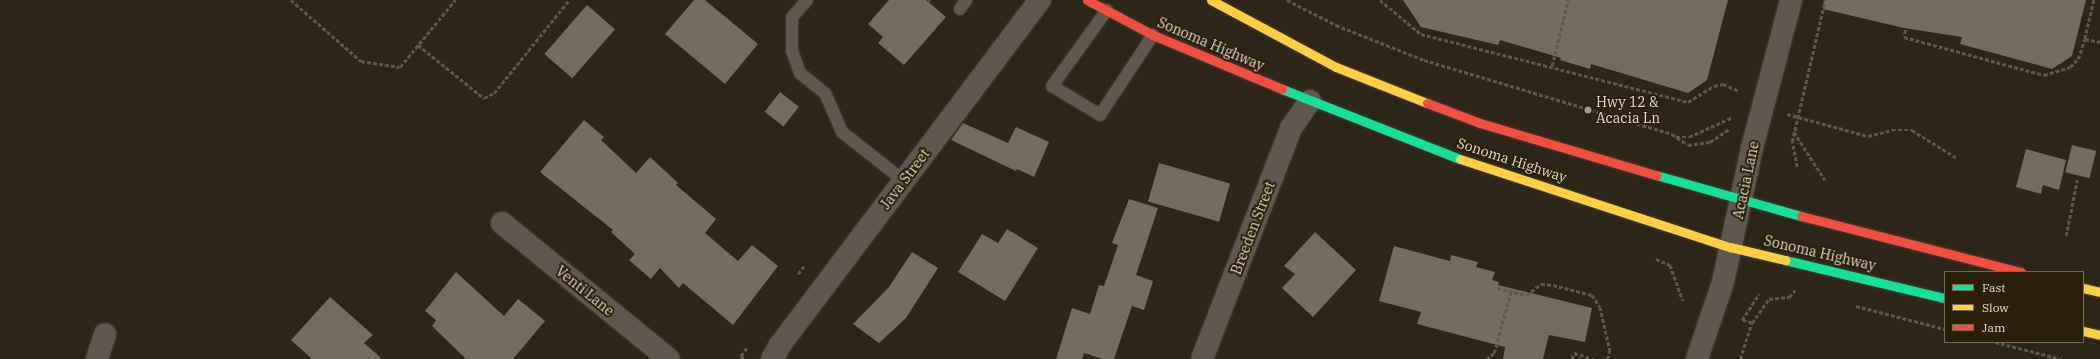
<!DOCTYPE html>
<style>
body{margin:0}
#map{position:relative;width:2100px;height:359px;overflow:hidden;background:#2e2619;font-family:"IBM Plex Serif",serif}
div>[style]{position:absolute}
.building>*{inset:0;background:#736c61;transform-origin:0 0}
.path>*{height:2.5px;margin-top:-1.25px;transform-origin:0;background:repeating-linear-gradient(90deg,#5e594f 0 4px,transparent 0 6px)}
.roads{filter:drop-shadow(0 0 1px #474036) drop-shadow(0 0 1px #474036)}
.lane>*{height:12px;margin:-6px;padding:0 6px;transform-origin:6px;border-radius:6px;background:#5e584f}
.street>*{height:22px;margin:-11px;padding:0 11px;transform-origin:11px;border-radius:11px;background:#5e584f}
.fast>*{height:9px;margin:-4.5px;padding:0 4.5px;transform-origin:4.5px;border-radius:4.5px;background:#16e098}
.slow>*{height:9px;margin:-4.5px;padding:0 4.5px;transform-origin:4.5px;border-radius:4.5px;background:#ffcf43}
.jam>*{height:9px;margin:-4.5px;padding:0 4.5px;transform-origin:4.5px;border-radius:4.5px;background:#f24e42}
.dots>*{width:11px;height:11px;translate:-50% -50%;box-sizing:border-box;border:2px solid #2c1f07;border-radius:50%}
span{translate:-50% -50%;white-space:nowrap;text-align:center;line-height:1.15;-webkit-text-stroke:4px #2c1f07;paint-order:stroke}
.street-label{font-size:14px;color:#e2dacc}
.poi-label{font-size:14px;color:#e2dacc}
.left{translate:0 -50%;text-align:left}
.legend{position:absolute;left:1944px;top:271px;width:140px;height:72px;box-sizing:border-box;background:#2c1f07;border:1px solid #756a56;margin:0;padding:5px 7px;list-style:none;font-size:12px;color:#e2dacc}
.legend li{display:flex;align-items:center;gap:8px;height:20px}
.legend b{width:20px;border:1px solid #756a56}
</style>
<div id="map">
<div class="building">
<div style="clip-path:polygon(694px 0,705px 0,758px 44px,725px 84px,665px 34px)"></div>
<div style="clip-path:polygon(889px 0,926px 0,946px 17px,904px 65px,878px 43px,883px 37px,868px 24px)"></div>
<div style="clip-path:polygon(1403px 0,1728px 0,1707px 80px,1688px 93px,1591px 64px,1590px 69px,1560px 60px,1561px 58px,1500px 40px,1498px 45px,1421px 27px)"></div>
<div style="clip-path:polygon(1824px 0,2086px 0,2072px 56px,2052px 69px,1960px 44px,1962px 37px,1904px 28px,1823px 9px)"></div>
<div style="left:587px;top:5px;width:37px;height:65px;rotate:41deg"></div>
<div style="left:780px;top:92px;width:24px;height:25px;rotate:38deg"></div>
<div style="clip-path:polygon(584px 120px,604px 137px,601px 140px,636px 173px,650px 157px,678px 183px,676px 185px,716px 219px,705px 233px,738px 261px,752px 245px,778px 266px,733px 325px,683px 283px,679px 288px,660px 268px,651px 279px,629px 260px,635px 254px,611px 232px,613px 230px,540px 172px)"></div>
<div style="clip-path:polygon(963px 123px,1008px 143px,1016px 127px,1049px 142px,1034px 177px,1017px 169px,1016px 171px,951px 140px)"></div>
<div style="left:2072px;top:145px;width:25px;height:28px;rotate:14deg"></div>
<div style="clip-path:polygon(2026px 149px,2066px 160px,2059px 190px,2043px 185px,2041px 194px,2016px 187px)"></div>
<div style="left:1159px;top:163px;width:74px;height:40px;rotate:16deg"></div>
<div style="clip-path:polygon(1129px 199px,1158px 208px,1136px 275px,1153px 281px,1144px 310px,1132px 306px,1114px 359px,1103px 359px,1084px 353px,1082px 359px,1056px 359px,1072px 308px,1090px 314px,1099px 285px,1104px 286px,1118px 245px,1112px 243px)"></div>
<div style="clip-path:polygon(1007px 229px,1038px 248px,1005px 301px,958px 272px,982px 234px,998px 243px)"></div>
<div style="clip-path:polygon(1315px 232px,1356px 270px,1313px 317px,1282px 288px,1295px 274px,1284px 266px)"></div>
<div style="clip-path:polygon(1394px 246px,1450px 261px,1451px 255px,1478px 262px,1476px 267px,1495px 272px,1492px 280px,1499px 282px,1498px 285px,1592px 308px,1585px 342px,1549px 335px,1543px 359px,1503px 359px,1505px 347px,1417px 324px,1421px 312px,1379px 301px)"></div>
<div style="clip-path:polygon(912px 252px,938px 268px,906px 318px,879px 343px,853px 324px,889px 287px)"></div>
<div style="clip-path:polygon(456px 272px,504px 316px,518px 299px,545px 321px,513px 359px,466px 359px,432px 326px,436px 320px,425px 311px)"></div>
<div style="clip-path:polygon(330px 297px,373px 335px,364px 343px,382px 359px,312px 359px,291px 340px)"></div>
</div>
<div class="path">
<div style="left:291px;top:0;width:93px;rotate:41.1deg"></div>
<div style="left:361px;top:61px;width:39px;rotate:9deg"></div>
<div style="left:400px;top:67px;width:87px;rotate:-50.6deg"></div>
<div style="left:1287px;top:0;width:55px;rotate:27deg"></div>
<div style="left:1336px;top:25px;width:95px;rotate:21.7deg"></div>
<div style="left:1424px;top:60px;width:259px;rotate:16.6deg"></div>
<div style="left:1672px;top:134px;width:19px;rotate:35deg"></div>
<div style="left:1688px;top:145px;width:22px;rotate:-8deg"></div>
<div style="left:1710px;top:142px;width:23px;rotate:-34deg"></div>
<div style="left:1380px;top:0;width:53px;rotate:39.7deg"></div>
<div style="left:1421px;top:34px;width:276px;rotate:14.3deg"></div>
<div style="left:1688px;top:102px;width:31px;rotate:-32deg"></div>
<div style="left:1714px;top:86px;width:9px;rotate:-13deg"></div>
<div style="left:1723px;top:84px;width:17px;rotate:24deg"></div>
<div style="left:2094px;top:0;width:40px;rotate:103deg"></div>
<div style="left:2085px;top:39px;width:15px;rotate:11deg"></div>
<div style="left:929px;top:2px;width:2px;rotate:-90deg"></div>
<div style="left:1906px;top:30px;width:7px;rotate:106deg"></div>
<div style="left:1904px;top:37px;width:145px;rotate:15.2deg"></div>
<div style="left:2044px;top:75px;width:27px;rotate:-17deg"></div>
<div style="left:2070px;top:67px;width:11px;rotate:-45deg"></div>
<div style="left:2078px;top:59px;width:21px;rotate:-71deg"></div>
<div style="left:418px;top:45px;width:85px;rotate:38.8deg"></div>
<div style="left:484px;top:98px;width:11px;rotate:-27deg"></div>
<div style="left:494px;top:93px;width:119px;rotate:-51.1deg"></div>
<div style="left:1552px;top:66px;width:68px;rotate:-76.4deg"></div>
<div style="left:1787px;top:114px;width:84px;rotate:15.2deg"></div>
<div style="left:1868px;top:136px;width:25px;rotate:-14deg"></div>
<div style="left:1892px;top:130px;width:20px"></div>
<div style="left:1912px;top:130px;width:53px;rotate:31.9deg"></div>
<div style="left:1794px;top:132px;width:57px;rotate:57.1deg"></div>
<div style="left:1676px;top:137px;width:13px"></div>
<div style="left:1689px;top:137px;width:48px;rotate:-24.4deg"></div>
<div style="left:1797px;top:167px;width:25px;rotate:-101deg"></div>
<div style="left:1792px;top:142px;width:146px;rotate:-76.9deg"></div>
<div style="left:2066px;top:236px;width:57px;rotate:-78.9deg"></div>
<div style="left:1656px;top:259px;width:15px;rotate:23deg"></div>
<div style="left:1670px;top:265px;width:38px;rotate:70deg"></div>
<div style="left:798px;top:274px;width:10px;rotate:-53deg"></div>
<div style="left:1497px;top:288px;width:30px;rotate:14deg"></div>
<div style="left:1526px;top:295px;width:19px;rotate:-36deg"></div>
<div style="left:1541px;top:284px;width:12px;rotate:5deg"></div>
<div style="left:1553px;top:285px;width:40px;rotate:14.4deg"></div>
<div style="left:1592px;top:295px;width:14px;rotate:56deg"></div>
<div style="left:1600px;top:307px;width:44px;rotate:76.9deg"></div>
<div style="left:1610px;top:350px;width:9px;rotate:103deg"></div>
<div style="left:1856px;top:306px;width:92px;rotate:14.5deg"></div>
<div style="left:1752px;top:323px;width:29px;rotate:-55deg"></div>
<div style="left:1769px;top:299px;width:20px;rotate:-6deg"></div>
<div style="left:1789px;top:297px;width:9px;rotate:-49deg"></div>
<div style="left:1995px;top:342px;width:68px;rotate:14.4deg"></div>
<div style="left:743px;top:359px;width:4px;rotate:-124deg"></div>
<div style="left:741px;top:356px;width:12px;rotate:-55deg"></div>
<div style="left:1486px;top:359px;width:10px;rotate:-37deg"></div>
<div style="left:1494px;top:353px;width:64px;rotate:-74.7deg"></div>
<div style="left:1572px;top:359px;width:6px;rotate:-72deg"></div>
<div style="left:1574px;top:353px;width:21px;rotate:17deg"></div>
<div style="left:1740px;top:359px;width:38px;rotate:-72deg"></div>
<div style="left:1752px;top:323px;width:10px;rotate:-163deg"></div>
<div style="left:1742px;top:320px;width:31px;rotate:-57deg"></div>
</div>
<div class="roads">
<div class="lane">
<div style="left:807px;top:0;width:23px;rotate:131deg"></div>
<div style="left:792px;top:17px;width:34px;rotate:90deg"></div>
<div style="left:792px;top:51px;width:23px;rotate:70deg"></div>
<div style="left:800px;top:73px;width:32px;rotate:39deg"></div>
<div style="left:825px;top:93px;width:43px;rotate:66.4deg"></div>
<div style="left:842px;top:132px;width:79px;rotate:38.3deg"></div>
<div style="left:960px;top:9px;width:11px;rotate:-56deg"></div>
<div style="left:1107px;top:10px;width:94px;rotate:125.9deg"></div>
<div style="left:1052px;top:86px;width:56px;rotate:31.1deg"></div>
<div style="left:1100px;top:115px;width:96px;rotate:-56.5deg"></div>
</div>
<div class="street">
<div style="left:502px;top:223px;width:215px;rotate:39.2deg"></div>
<div style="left:97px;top:359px;width:26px;rotate:-72deg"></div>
<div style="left:772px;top:359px;width:16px;rotate:-60deg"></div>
<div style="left:780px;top:345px;width:432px;rotate:-53deg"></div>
<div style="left:1202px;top:359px;width:248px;rotate:-68.9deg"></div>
<div style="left:1291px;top:128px;width:33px;rotate:-55deg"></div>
<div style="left:1697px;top:359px;width:81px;rotate:-71.3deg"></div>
<div style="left:1723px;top:282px;width:137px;rotate:-77.8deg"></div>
<div style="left:1752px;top:148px;width:153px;rotate:-75.2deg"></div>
</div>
<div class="fast">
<div style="left:1282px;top:89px;width:191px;rotate:21.5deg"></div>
<div style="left:1656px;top:175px;width:151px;rotate:15.8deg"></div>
<div style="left:1785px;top:260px;width:164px;rotate:13.4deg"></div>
</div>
<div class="slow">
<div style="left:1211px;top:0;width:142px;rotate:28.2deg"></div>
<div style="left:1336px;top:67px;width:98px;rotate:21.6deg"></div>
<div style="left:1460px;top:159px;width:284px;rotate:18.1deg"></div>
<div style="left:1730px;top:247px;width:57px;rotate:13.3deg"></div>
<div style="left:2083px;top:288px;width:17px;rotate:13deg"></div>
<div style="left:2083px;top:331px;width:17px;rotate:13deg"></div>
</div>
<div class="jam">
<div style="left:1087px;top:0;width:75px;rotate:27.9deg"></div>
<div style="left:1153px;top:35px;width:140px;rotate:22.7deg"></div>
<div style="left:1427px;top:103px;width:57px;rotate:20.7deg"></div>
<div style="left:1480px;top:123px;width:184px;rotate:16.5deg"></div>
<div style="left:1801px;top:216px;width:227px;rotate:14.3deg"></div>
</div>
</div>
<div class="dots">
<div style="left:1588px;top:110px;background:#a39b8d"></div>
</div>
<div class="street-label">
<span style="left:1211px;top:44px;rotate:23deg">Sonoma Highway</span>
<span style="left:1512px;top:160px;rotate:18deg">Sonoma Highway</span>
<span style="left:905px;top:179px;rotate:-53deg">Java Street</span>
<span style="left:1746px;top:180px;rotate:-78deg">Acacia Lane</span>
<span style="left:1253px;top:228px;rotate:-69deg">Breeden Street</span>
<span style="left:1820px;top:253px;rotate:13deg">Sonoma Highway</span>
<span style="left:585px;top:291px;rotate:39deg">Venti Lane</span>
</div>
<div class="poi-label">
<span class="left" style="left:1596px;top:110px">Hwy 12 &amp;<br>Acacia Ln</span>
</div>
<ul class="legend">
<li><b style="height:5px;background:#16e098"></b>Fast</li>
<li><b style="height:5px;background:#ffcf43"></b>Slow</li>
<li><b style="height:5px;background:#f24e42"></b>Jam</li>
</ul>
</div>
